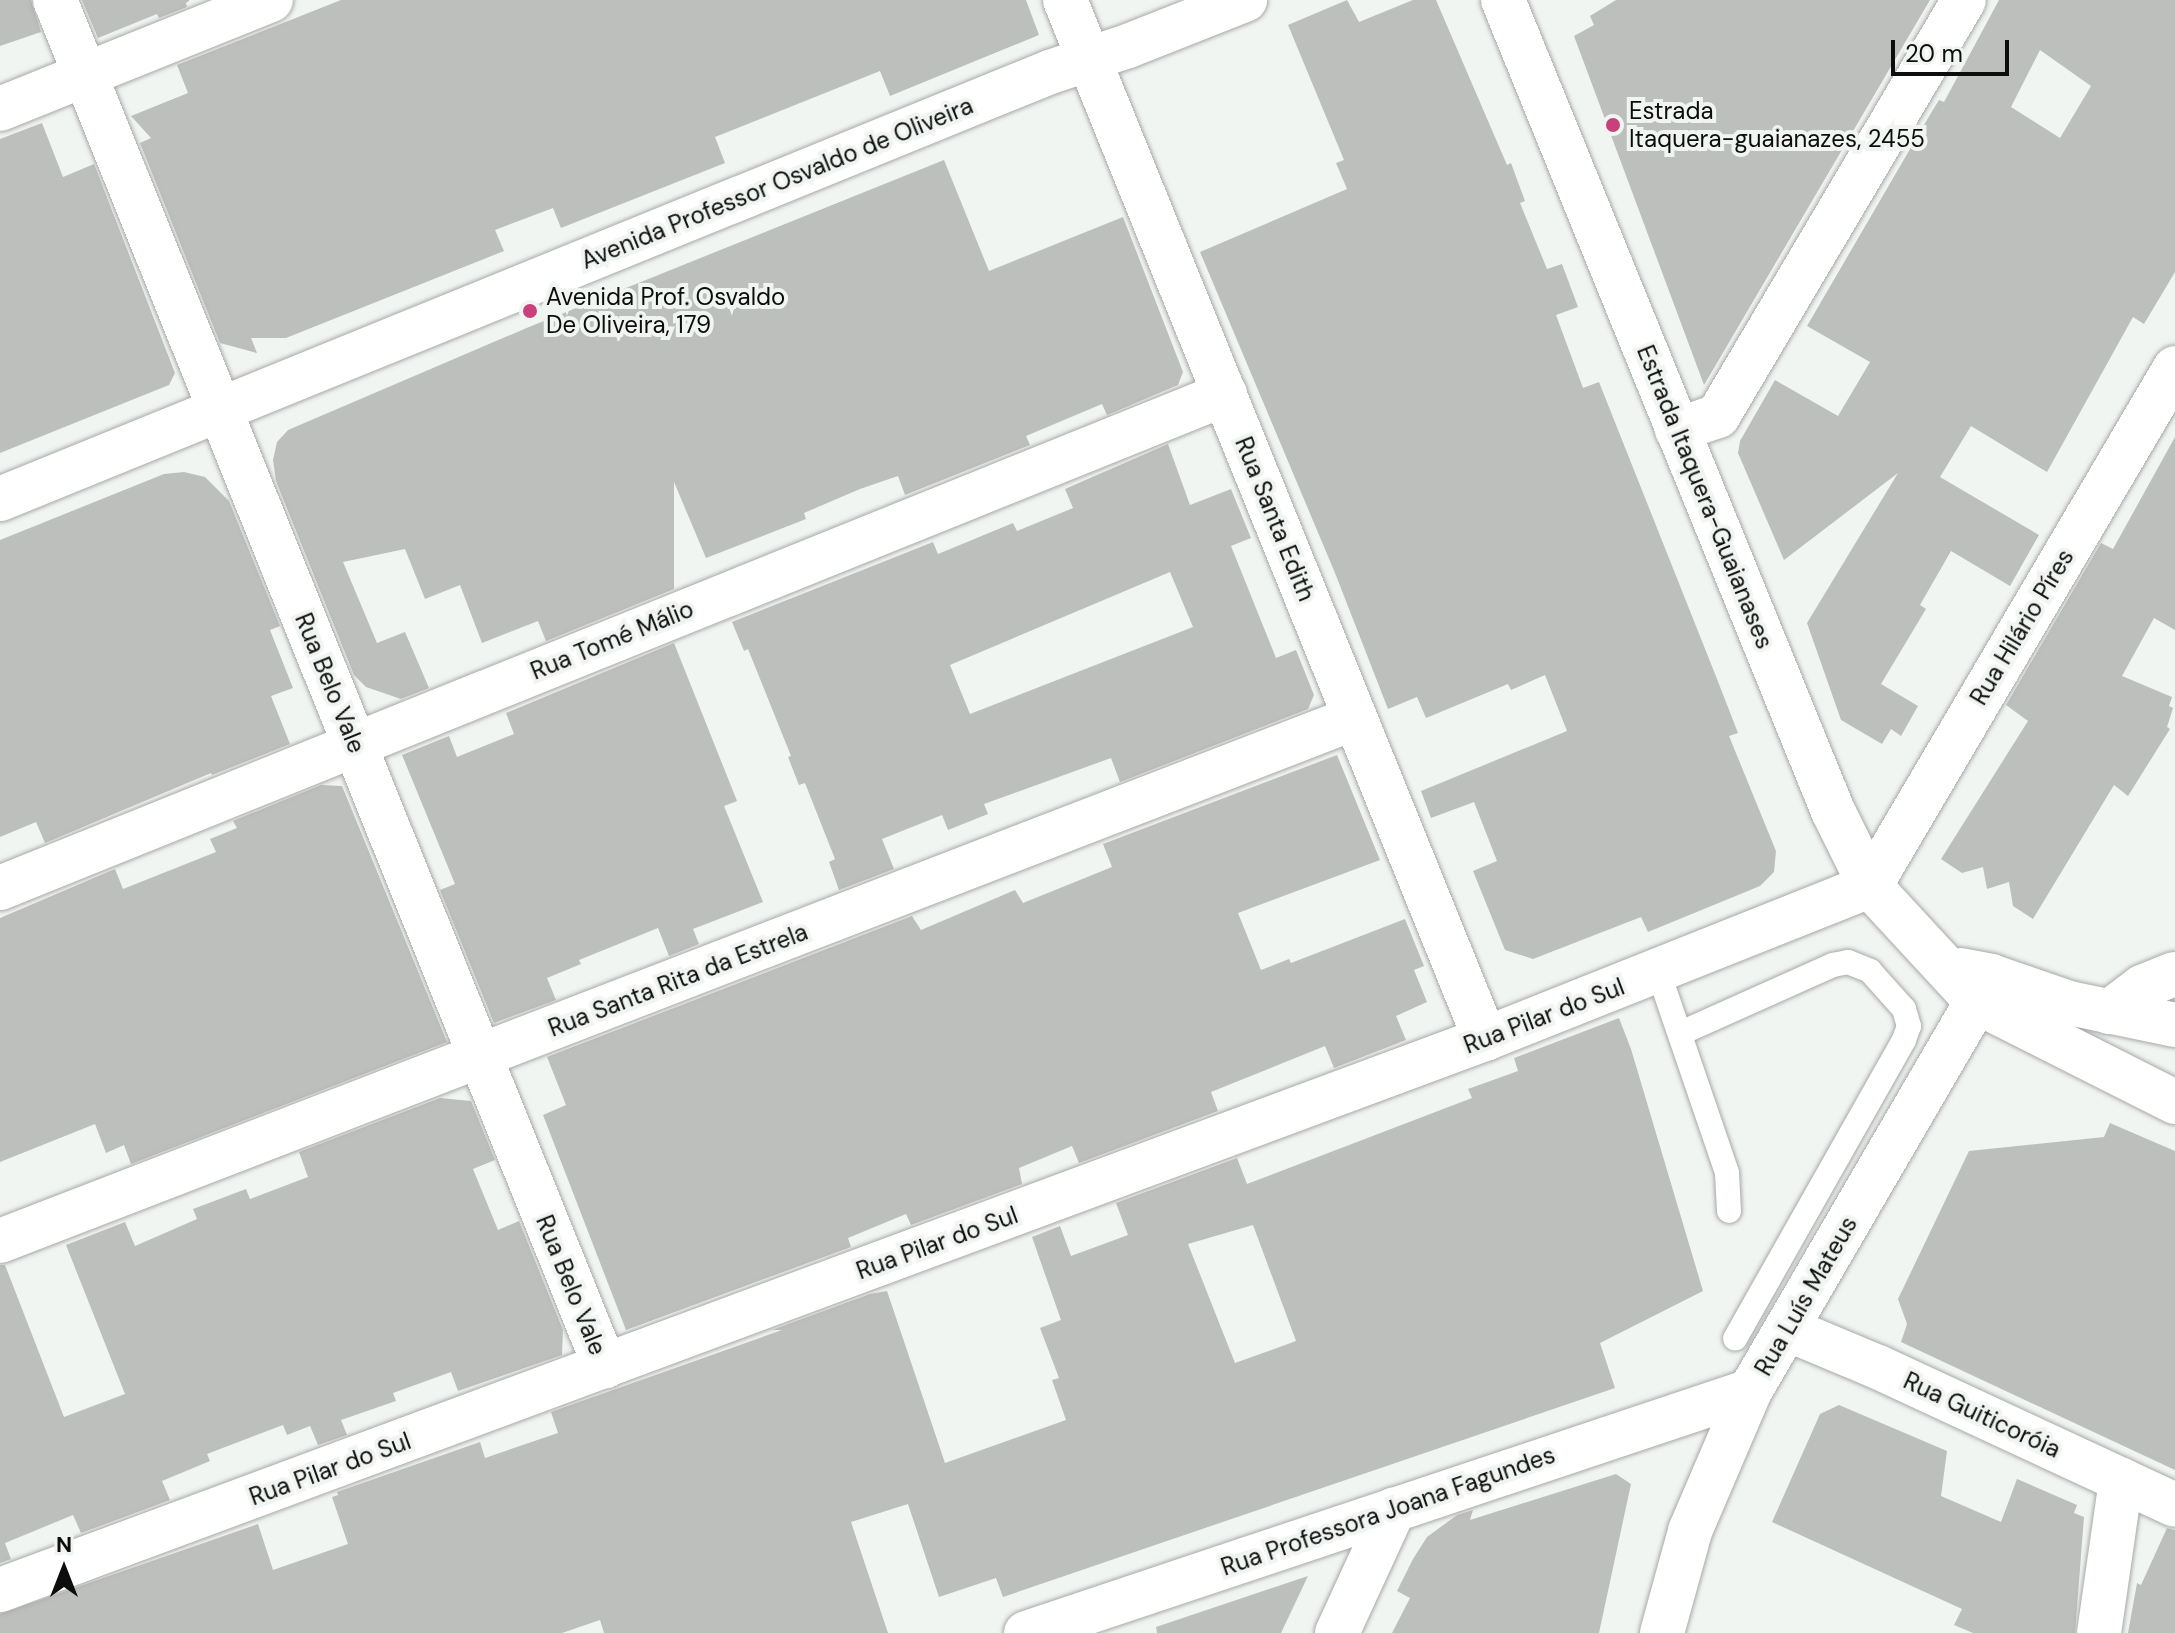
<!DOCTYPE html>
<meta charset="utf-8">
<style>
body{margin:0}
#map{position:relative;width:2175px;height:1633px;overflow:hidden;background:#f1f5f2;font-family:"DM Sans",sans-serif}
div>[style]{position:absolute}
.building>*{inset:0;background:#bcbfbc}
.roads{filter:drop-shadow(0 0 2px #a6a9a6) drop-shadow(0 0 2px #a6a9a6)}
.service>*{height:24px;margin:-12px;padding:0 12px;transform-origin:12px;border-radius:12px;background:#fff}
.minor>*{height:44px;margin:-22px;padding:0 22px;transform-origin:22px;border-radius:22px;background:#fff}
.tertiary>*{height:44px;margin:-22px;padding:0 22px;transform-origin:22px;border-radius:22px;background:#fff}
.secondary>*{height:44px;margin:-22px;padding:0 22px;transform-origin:22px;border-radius:22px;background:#fff}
.dots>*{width:22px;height:22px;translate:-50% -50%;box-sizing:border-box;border:4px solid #f1f5f2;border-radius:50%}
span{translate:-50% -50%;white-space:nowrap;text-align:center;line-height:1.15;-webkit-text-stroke:8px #f1f5f2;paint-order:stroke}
.poi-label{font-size:24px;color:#0c0d0c}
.left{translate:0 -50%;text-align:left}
.street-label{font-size:24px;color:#0c0d0c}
.north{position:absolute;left:24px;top:1529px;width:80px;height:80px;-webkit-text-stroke:6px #f1f5f2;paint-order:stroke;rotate:0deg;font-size:22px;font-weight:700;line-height:32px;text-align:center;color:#0c0d0c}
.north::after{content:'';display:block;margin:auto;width:28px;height:36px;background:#0c0d0c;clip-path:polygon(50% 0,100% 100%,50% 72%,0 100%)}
.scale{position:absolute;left:1891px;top:40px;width:118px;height:36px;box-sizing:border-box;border:4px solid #0c0d0c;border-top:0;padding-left:10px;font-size:24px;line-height:28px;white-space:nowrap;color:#0c0d0c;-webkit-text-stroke:6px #f1f5f2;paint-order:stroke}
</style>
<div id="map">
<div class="building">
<div style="clip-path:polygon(0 0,31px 0,41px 32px,0 46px)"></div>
<div style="clip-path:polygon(82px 0,189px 0,189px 1px,186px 3px,187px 7px,159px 18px,157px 14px,98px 38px)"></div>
<div style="clip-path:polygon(341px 0,1026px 0,1039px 35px,890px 96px,880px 71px,715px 137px,725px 163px,561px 228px,553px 208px,495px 230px,504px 251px,286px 338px,251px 338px,257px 353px,220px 343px,140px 143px,151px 138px,131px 116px,188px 93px,177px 65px)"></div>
<div style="clip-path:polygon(1347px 0,1359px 22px,1413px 0,1436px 0,1507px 165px,1511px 163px,1525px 201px,1520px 203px,1547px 269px,1562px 264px,1578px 307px,1556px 315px,1583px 388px,1599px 382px,1717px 679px,1738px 733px,1729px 736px,1776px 851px,1774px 872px,1760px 886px,1648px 932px,1641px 917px,1533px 959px,1505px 950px,1473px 871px,1497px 861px,1474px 802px,1431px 818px,1421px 791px,1567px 731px,1545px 675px,1511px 690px,1508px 684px,1426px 718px,1417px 697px,1388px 709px,1335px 573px,1200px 252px,1347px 189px,1336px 163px,1344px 160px,1288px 25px)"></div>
<div style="clip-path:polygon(1616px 0,1930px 0,1704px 385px,1574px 36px,1594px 25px,1590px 16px)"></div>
<div style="clip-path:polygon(evenodd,1999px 0,2175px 0,2175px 272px,2144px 324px,2133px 317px,2047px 472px,1971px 426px,1940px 477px,2039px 535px,2010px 586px,1951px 551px,1920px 605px,1926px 609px,1881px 684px,1918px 706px,1901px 736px,1891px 729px,1882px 744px,1841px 720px,1807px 623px,1898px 473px,1784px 560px,1738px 453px,1740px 441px,1775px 380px,1838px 416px,1870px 362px,1807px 326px,1931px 113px,1939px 100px,1944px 102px,1999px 0,2040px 50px,2091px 86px,2060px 138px,2011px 107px,2040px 50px)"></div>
<div style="clip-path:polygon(42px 123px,63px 177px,94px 164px,175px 373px,169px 385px,0 453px,0 139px)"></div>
<div style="clip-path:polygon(944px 160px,989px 271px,1123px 217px,1183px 372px,1178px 385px,1107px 415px,1102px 404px,1026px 436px,1030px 445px,905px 495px,898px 476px,860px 489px,804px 513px,806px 519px,706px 558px,674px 482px,674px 589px,546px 641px,538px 621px,482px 643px,460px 585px,425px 599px,405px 549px,343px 562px,377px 643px,405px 632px,429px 688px,401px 699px,366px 687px,354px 675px,276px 481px,273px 460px,277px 442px,288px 430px,529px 327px)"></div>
<div style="clip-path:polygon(2175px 437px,2175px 630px,2154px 618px,2122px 676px,2172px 697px,2169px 706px,2173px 708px,2167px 727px,2170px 729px,2128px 796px,2114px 785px,2033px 919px,2013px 906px,2009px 882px,1987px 889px,1983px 867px,1962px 873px,1941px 859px,2028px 721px,2006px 705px,2101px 543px,2113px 549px)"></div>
<div style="clip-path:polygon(evenodd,1168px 444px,1190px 505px,1231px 489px,1251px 538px,1231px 546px,1276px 658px,1296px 650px,1314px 695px,1308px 709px,1120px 782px,1111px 758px,984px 804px,988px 814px,948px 830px,942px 815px,882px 839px,894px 869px,839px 890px,829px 862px,835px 859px,805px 783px,799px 785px,788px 757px,791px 756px,748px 649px,744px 651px,732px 622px,933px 542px,938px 554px,1013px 523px,1017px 531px,1073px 508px,1065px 489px,1168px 444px,1170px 572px,1193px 627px,970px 714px,950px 665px,1170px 572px)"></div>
<div style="clip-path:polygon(184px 472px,205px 477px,229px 501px,280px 626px,270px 630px,293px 688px,271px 696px,290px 744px,212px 775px,211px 773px,45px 843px,36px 822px,0 837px,0 540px,164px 474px)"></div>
<div style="clip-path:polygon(674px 643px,737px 801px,724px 806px,763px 902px,693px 929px,699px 944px,669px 956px,658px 928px,579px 960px,581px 964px,547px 978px,556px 1000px,494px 1023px,440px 890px,455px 884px,402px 755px,449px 736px,457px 757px,514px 734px,506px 713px)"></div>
<div style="clip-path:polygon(1337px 755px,1380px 860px,1238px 913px,1261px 970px,1289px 959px,1291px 963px,1405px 919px,1424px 966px,1414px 970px,1427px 1002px,1396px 1016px,1406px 1040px,1334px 1068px,1325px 1046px,1211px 1092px,1218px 1111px,1079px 1163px,1072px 1146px,1019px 1168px,1022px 1184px,911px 1225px,906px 1214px,848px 1238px,851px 1247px,626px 1330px,543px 1115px,566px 1105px,547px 1057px,912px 916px,921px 930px,1015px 890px,1023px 903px,1112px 867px,1103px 844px)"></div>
<div style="clip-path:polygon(321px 785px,342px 786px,447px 1042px,131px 1164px,124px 1145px,106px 1153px,95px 1124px,0 1162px,0 918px,115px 869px,123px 889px,216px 852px,210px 839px,237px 828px,233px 821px)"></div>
<div style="clip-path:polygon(evenodd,1619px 1018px,1631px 1049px,1703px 1291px,1600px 1343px,1615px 1388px,1003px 1597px,996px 1578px,939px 1597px,908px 1504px,851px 1522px,888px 1633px,604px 1633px,600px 1620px,562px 1633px,0 1633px,0 1614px,258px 1524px,273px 1570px,348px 1544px,332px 1497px,338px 1495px,337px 1492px,480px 1442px,485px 1458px,558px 1433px,551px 1412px,782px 1330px,772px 1330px,870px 1294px,887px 1291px,945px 1463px,1066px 1420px,1052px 1380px,1059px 1378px,1040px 1328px,1061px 1320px,1032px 1237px,1060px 1226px,1071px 1256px,1128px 1235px,1116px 1203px,1237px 1158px,1247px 1184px,1472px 1098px,1468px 1089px,1518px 1071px,1514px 1058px,1619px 1018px,1253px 1225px,1296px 1341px,1235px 1363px,1188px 1244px,1253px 1225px)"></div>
<div style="clip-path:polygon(440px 1098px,471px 1101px,495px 1160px,473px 1169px,498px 1230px,519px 1221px,563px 1330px,562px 1355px,458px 1391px,451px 1372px,393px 1393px,396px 1401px,341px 1420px,347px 1435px,318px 1445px,310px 1426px,287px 1435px,283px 1425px,207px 1454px,210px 1461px,162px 1481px,170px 1500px,81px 1533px,73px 1515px,5px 1543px,11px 1559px,0 1563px,0 1265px,5px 1265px,64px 1417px,125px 1394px,66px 1245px,125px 1222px,135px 1246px,197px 1219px,193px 1209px,246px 1189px,250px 1199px,308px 1177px,299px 1152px)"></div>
<div style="clip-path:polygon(2110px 1123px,2175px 1151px,2175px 1470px,1901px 1342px,1907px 1324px,1898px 1299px,1969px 1151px,2104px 1137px)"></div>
<div style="clip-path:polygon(1839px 1405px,1947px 1451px,1941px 1496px,2001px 1522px,2017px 1479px,2077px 1505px,2074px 1513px,2084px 1517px,2075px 1633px,1973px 1633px,1954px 1625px,1962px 1609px,1772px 1522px,1820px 1414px)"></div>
<div style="clip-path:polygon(1616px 1474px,1631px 1484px,1599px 1633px,1392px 1633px,1410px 1598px,1397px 1591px,1413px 1559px,1427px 1537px,1457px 1515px,1473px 1510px,1470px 1520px)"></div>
<div style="clip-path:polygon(2167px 1528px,2175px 1530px,2175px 1633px,2128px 1633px,2137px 1583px,2141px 1585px)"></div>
<div style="clip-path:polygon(1308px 1576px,1281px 1633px,1157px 1633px,1156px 1627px)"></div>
</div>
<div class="roads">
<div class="service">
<div style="left:1658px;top:971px;width:213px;rotate:71.1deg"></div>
<div style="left:1727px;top:1173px;width:38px;rotate:87deg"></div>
<div style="left:1681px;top:1033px;width:167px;rotate:-24.1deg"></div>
<div style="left:1833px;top:965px;width:15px;rotate:-11deg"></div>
<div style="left:1848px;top:962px;width:24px;rotate:22deg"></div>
<div style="left:1870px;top:971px;width:51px;rotate:48.2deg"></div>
<div style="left:1904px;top:1009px;width:18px;rotate:74deg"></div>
<div style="left:1909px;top:1026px;width:15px;rotate:110deg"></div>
<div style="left:1904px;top:1040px;width:343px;rotate:119.5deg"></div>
</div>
<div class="minor">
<div style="left:55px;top:0;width:1473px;rotate:68.08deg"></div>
<div style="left:1065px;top:0;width:1121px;rotate:67.99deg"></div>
<div style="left:0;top:109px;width:292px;rotate:-21.9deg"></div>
<div style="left:1677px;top:430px;width:43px;rotate:-18.9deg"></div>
<div style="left:1718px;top:416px;width:483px;rotate:-59.4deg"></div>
<div style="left:0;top:888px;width:1321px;rotate:-21.96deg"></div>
<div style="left:0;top:1241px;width:1452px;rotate:-21.11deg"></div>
<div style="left:1787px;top:1329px;width:99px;rotate:22.7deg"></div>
<div style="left:1878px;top:1367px;width:327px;rotate:24.9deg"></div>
<div style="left:0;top:1590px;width:1584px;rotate:-20.36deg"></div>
<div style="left:1485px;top:1039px;width:414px;rotate:-21.7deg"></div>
<div style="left:1870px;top:886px;width:601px;rotate:-59.51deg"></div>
<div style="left:1026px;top:1633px;width:763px;rotate:-18.48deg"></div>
<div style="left:1337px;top:1633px;width:136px;rotate:-65.3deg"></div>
<div style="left:2099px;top:1633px;width:155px;rotate:-81.8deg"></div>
</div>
<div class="tertiary">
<div style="left:0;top:499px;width:1134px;rotate:-22.13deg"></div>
<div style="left:1050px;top:72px;width:82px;rotate:-18.4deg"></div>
<div style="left:1128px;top:46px;width:126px;rotate:-21.5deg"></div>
</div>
<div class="secondary">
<div style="left:1503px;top:0;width:876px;rotate:67.86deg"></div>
<div style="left:1833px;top:811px;width:84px;rotate:63.7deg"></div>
<div style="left:1870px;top:886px;width:158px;rotate:47.3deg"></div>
<div style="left:1977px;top:1002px;width:222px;rotate:26.8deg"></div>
<div style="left:1961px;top:970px;width:31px;rotate:11deg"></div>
<div style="left:1991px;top:976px;width:83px;rotate:19.1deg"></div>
<div style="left:2069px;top:1003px;width:108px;rotate:11.7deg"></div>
<div style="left:2109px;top:1012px;width:41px;rotate:-37.1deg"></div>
<div style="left:2142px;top:987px;width:35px;rotate:-22deg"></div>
<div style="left:1662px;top:1633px;width:106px;rotate:-74.6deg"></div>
<div style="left:1690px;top:1531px;width:152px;rotate:-66.8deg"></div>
<div style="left:1750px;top:1391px;width:478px;rotate:-59.8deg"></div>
</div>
</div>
<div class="dots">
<div style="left:1613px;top:125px;background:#ca407a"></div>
<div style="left:530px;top:311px;background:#ca407a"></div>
</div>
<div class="poi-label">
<span class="left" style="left:1629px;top:125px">Estrada<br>Itaquera-guaianazes, 2455</span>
<span class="left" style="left:546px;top:311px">Avenida Prof. Osvaldo<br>De Oliveira, 179</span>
</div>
<div class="street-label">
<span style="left:777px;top:183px;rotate:-22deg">Avenida Professor Osvaldo de Oliveira</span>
<span style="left:1705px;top:497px;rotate:68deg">Estrada Itaquera-Guaianases</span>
<span style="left:1275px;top:519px;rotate:68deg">Rua Santa Edith</span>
<span style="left:2022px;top:627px;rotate:-59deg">Rua Hilário Píres</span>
<span style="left:612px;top:640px;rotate:-22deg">Rua Tomé Málio</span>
<span style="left:330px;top:683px;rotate:68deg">Rua Belo Vale</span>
<span style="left:678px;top:980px;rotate:-21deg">Rua Santa Rita da Estrela</span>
<span style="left:1544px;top:1016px;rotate:-21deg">Rua Pilar do Sul</span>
<span style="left:937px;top:1243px;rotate:-20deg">Rua Pilar do Sul</span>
<span style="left:571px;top:1285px;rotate:68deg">Rua Belo Vale</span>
<span style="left:1806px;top:1296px;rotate:-60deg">Rua Luís Mateus</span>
<span style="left:1982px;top:1415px;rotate:25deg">Rua Guiticoróia</span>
<span style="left:330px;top:1469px;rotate:-20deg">Rua Pilar do Sul</span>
<span style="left:1388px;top:1511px;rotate:-19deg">Rua Professora Joana Fagundes</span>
</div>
<div class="north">N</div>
<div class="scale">20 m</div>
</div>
